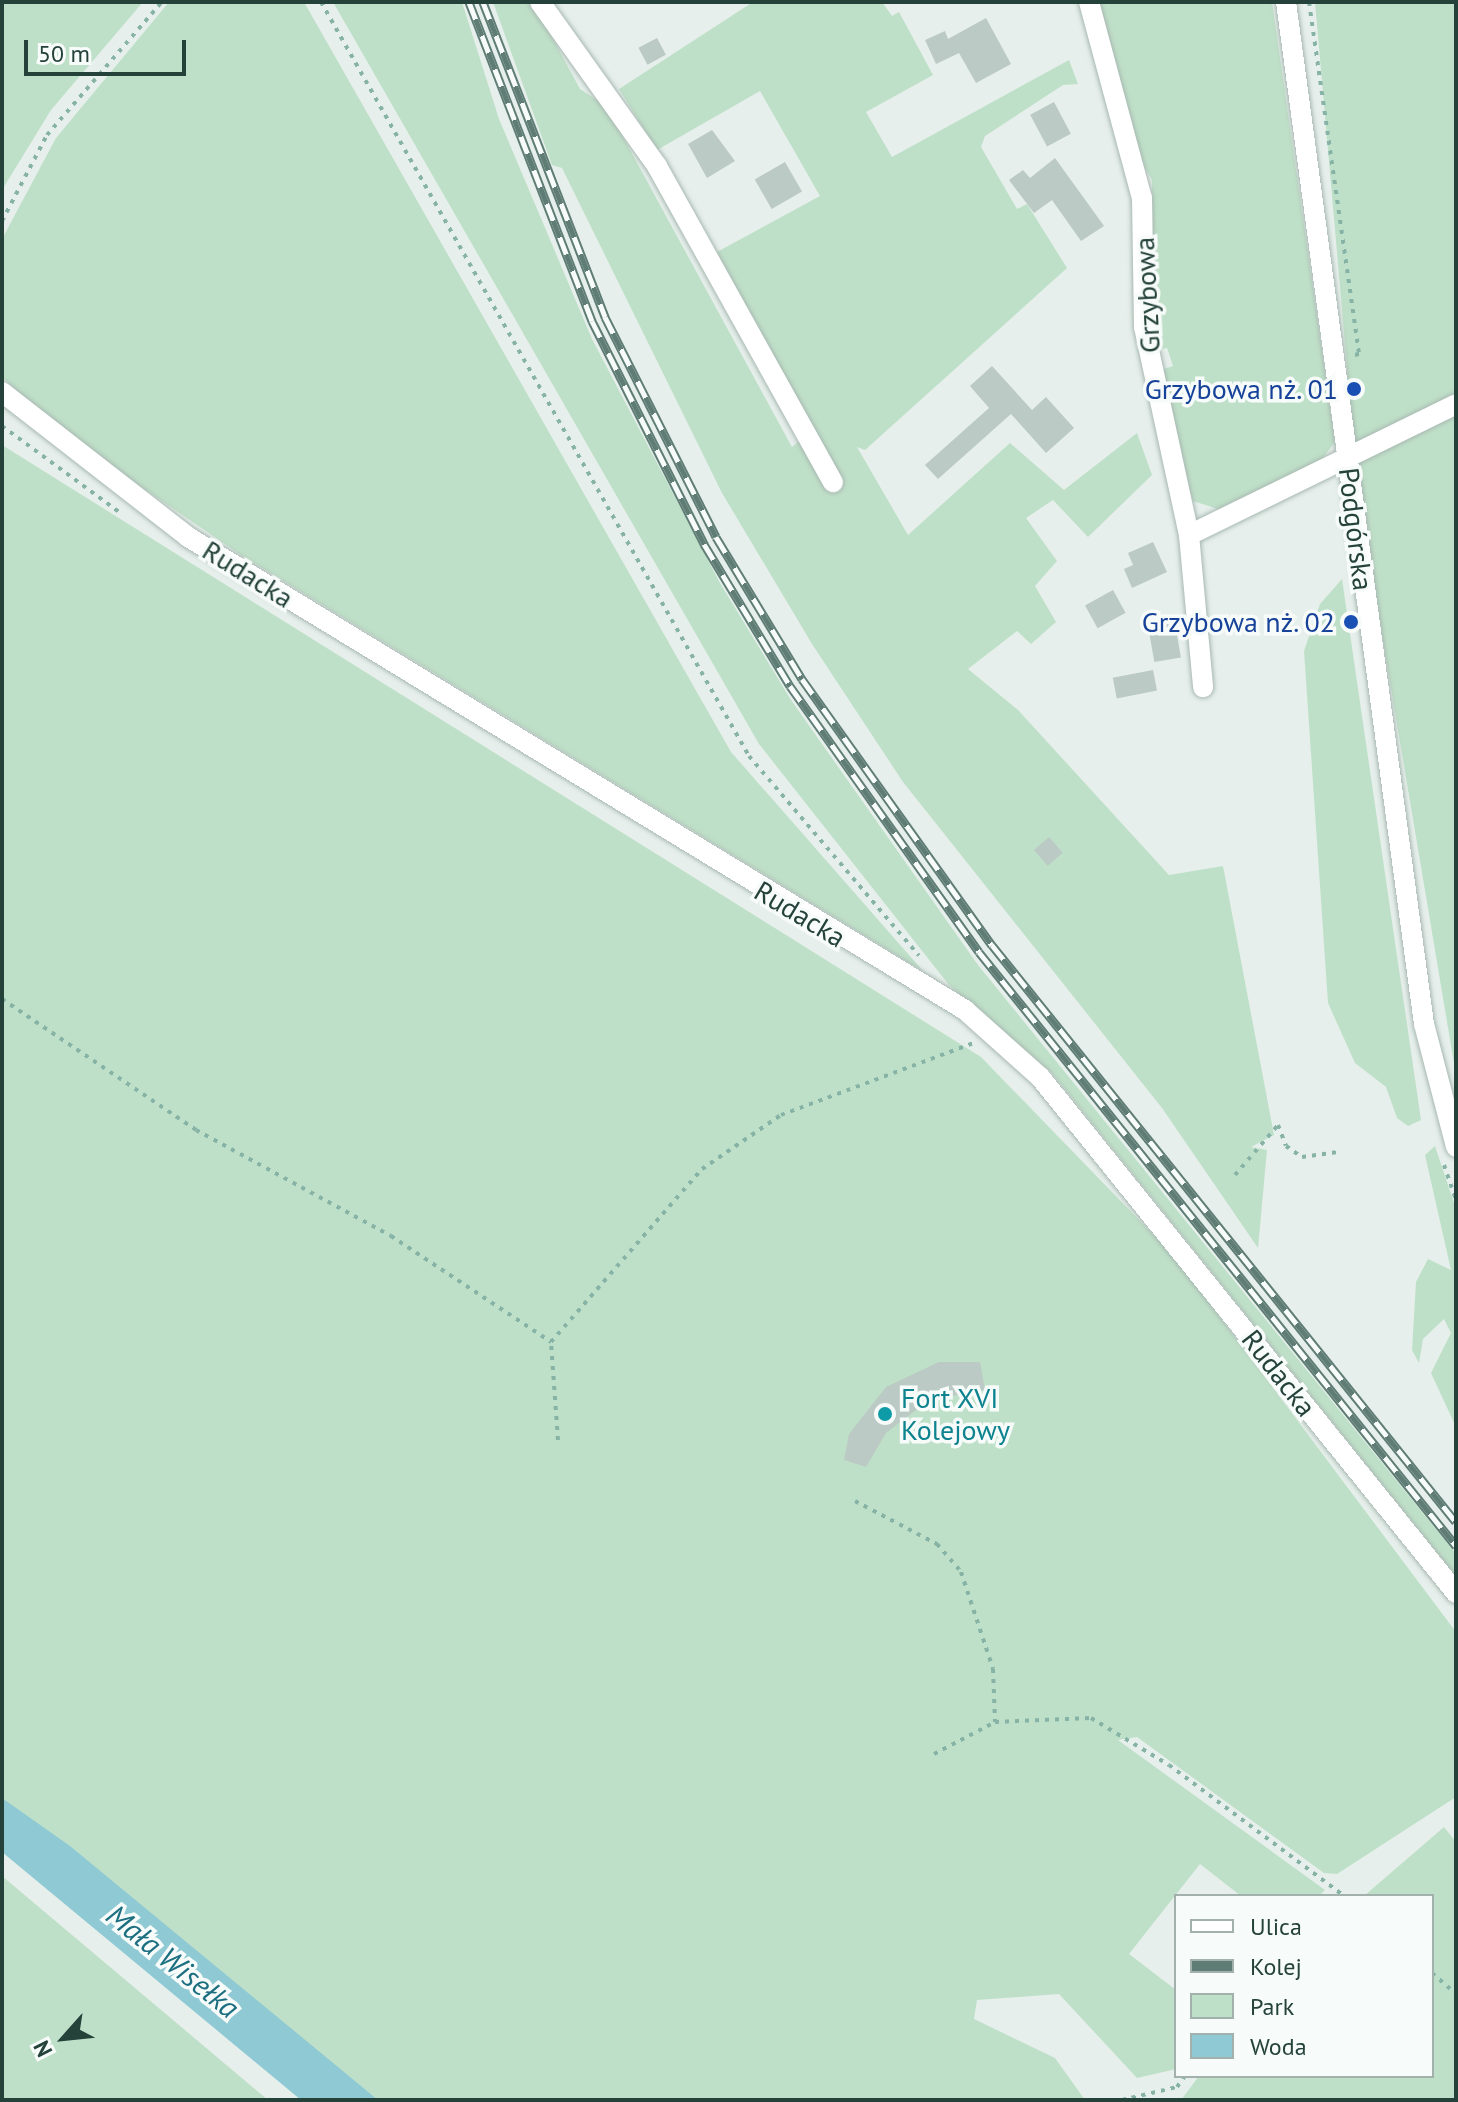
<!DOCTYPE html>
<meta charset="utf-8">
<style>
body{margin:0}
#map{position:relative;width:1458px;height:2102px;overflow:hidden;background:#e6efeb;font-family:"PT Sans",sans-serif}
div>[style]{position:absolute}
.green>*{inset:0;background:#bfe0c8}
.water>*{inset:0;background:#8ec9d4}
.building>*{inset:0;background:#bbcac4;transform-origin:0 0}
.path>*{height:4px;margin-top:-2px;transform-origin:0;background:repeating-linear-gradient(90deg,#86b3a5 0 4px,transparent 0 10px)}
.roads{filter:drop-shadow(0 0 2px #a8b8b2) drop-shadow(0 0 2px #a8b8b2)}
.minor>*{height:20px;margin:-10px;padding:0 10px;transform-origin:10px;border-radius:10px;background:#fff}
.rail>*{height:9px;margin-top:-4.5px;transform-origin:0;background:repeating-linear-gradient(90deg,#f7fbf9 0 18px,#5f7d75 0 36px);box-sizing:border-box;border-block:2px solid #5f7d75}
.dots>*{width:22px;height:22px;translate:-50% -50%;box-sizing:border-box;border:4px solid #f7fbf9;border-radius:50%}
span{translate:-50% -50%;white-space:nowrap;text-align:center;line-height:1.15;-webkit-text-stroke:7px #f7fbf9;paint-order:stroke}
.street-label{font-size:28px;color:#24423a}
.transit-label{font-size:28px;color:#164399}
.right{translate:-100% -50%;text-align:right}
.culture-label{font-size:28px;color:#0d838f}
.left{translate:0 -50%;text-align:left}
.water-label{font-size:30px;color:#1c6f80;font-style:italic}
.frame{position:absolute;inset:0;border:4px solid #24423a;pointer-events:none}
.legend{position:absolute;left:1174px;top:1894px;width:260px;height:184px;box-sizing:border-box;background:#f7fbf9;border:2px solid #a3b1ad;margin:0;padding:10px 14px;list-style:none;font-size:24px;color:#24423a}
.legend li{display:flex;align-items:center;gap:16px;height:40px}
.legend b{width:40px;border:2px solid #a3b1ad}
.north{position:absolute;left:24px;top:1998px;width:80px;height:80px;-webkit-text-stroke:6px #f7fbf9;paint-order:stroke;rotate:243deg;font-size:22px;font-weight:700;line-height:32px;text-align:center;color:#24423a}
.north::after{content:'';display:block;margin:auto;width:28px;height:36px;background:#24423a;clip-path:polygon(50% 0,100% 100%,50% 72%,0 100%)}
.scale{position:absolute;left:24px;top:40px;width:162px;height:36px;box-sizing:border-box;border:4px solid #24423a;border-top:0;padding-left:10px;font-size:24px;line-height:28px;white-space:nowrap;color:#24423a;-webkit-text-stroke:6px #f7fbf9;paint-order:stroke}
</style>
<div id="map">
<div class="green">
<div style="clip-path:polygon(2px 2px,143px 2px,51px 110px,2px 190px)"></div>
<div style="clip-path:polygon(169px 2px,304px 2px,731px 752px,923px 971px,241px 555px,67px 436px,2px 377px,2px 239px,56px 138px)"></div>
<div style="clip-path:polygon(333px 2px,462px 2px,499px 119px,592px 339px,720px 583px,791px 700px,978px 965px,1456px 1554px,1456px 1576px,1052px 1073px,949px 985px,759px 744px)"></div>
<div style="clip-path:polygon(493px 2px,533px 2px,580px 89px,606px 106px,792px 447px,813px 430px,717px 252px,820px 196px,760px 91px,657px 150px,619px 89px,753px 2px,882px 2px,892px 16px,899px 12px,933px 75px,866px 112px,892px 157px,1069px 60px,1078px 84px,1063px 85px,985px 136px,981px 147px,1017px 209px,1027px 204px,1067px 268px,865px 450px,857px 447px,908px 535px,1010px 443px,1064px 490px,1137px 433px,1152px 475px,1088px 537px,1053px 500px,1026px 518px,1057px 561px,1035px 586px,1056px 622px,1031px 644px,1017px 631px,968px 669px,1018px 710px,1169px 875px,1223px 866px,1274px 1135px,1251px 1147px,1267px 1150px,1258px 1248px,1162px 1108px,903px 782px,812px 644px,722px 493px,562px 168px,552px 165px)"></div>
<div style="clip-path:polygon(1100px 2px,1272px 2px,1335px 442px,1319px 463px,1218px 509px,1193px 501px,1173px 430px,1161px 370px,1173px 366px,1167px 348px,1155px 350px,1152px 180px,1134px 148px)"></div>
<div style="clip-path:polygon(1315px 2px,1456px 2px,1456px 1075px,1358px 492px)"></div>
<div style="clip-path:polygon(2px 445px,981px 1057px,1174px 1256px,1456px 1632px,1456px 1797px,1337px 1874px,1324px 1873px,1137px 1737px,1118px 1740px,1325px 1890px,1319px 1896px,1241px 1896px,1200px 1864px,1129px 1954px,1176px 1990px,1176px 2069px,1137px 2078px,1059px 1994px,977px 2000px,974px 2019px,1055px 2058px,1085px 2100px,378px 2100px,2px 1798px)"></div>
<div style="clip-path:polygon(1342px 579px,1421px 1120px,1408px 1126px,1397px 1118px,1386px 1087px,1355px 1063px,1328px 1003px,1304px 651px,1320px 604px)"></div>
<div style="clip-path:polygon(1435px 1146px,1456px 1209px,1456px 1427px,1431px 1373px,1451px 1333px,1444px 1319px,1423px 1339px,1419px 1363px,1412px 1350px,1416px 1282px,1428px 1259px,1451px 1270px,1425px 1155px)"></div>
<div style="clip-path:polygon(1444px 1827px,1456px 1842px,1456px 2100px,1181px 2100px,1199px 2076px,1432px 2076px,1432px 1896px,1364px 1896px)"></div>
<div style="clip-path:polygon(2px 1876px,268px 2100px,2px 2100px)"></div>
</div>
<div class="water">
<div style="clip-path:polygon(2px 1798px,70px 1846px,378px 2100px,301px 2100px,2px 1852px)"></div>
</div>
<div class="building">
<div style="clip-path:polygon(986px 18px,1011px 64px,976px 83px,959px 53px,936px 64px,925px 40px,945px 31px,948px 39px)"></div>
<div style="left:657px;top:38px;width:19px;height:21px;rotate:62deg"></div>
<div style="left:1054px;top:102px;width:36px;height:27px;rotate:62deg"></div>
<div style="clip-path:polygon(712px 130px,735px 161px,707px 178px,688px 144px)"></div>
<div style="clip-path:polygon(1055px 158px,1104px 226px,1081px 241px,1052px 200px,1034px 213px,1009px 180px,1023px 170px,1030px 178px)"></div>
<div style="left:785px;top:162px;width:34px;height:35px;rotate:60deg"></div>
<div style="clip-path:polygon(992px 366px,1032px 410px,1046px 397px,1074px 428px,1046px 453px,1011px 414px,938px 479px,925px 465px,989px 408px,970px 386px)"></div>
<div style="clip-path:polygon(1153px 542px,1167px 572px,1132px 588px,1124px 569px,1133px 565px,1128px 553px)"></div>
<div style="left:1113px;top:590px;width:26px;height:32px;rotate:61deg"></div>
<div style="left:1174px;top:618px;width:40px;height:27px;rotate:80deg"></div>
<div style="left:1153px;top:670px;width:21px;height:41px;rotate:79deg"></div>
<div style="left:1049px;top:837px;width:21px;height:20px;rotate:49deg"></div>
<div style="clip-path:polygon(939px 1362px,980px 1362px,985px 1390px,929px 1400px,886px 1433px,866px 1467px,844px 1460px,849px 1434px,886px 1387px)"></div>
</div>
<div class="path">
<div style="left:321px;top:2px;width:867px;rotate:60.42deg"></div>
<div style="left:749px;top:756px;width:262px;rotate:49.6deg"></div>
<div style="left:1309px;top:2px;width:356px;rotate:81.9deg"></div>
<div style="left:1359px;top:354px;width:5px;rotate:169deg"></div>
<div style="left:2px;top:221px;width:97px;rotate:-62.4deg"></div>
<div style="left:47px;top:135px;width:176px;rotate:-49.2deg"></div>
<div style="left:2px;top:426px;width:145px;rotate:36.3deg"></div>
<div style="left:2px;top:999px;width:234px;rotate:34deg"></div>
<div style="left:196px;top:1130px;width:222px;rotate:28.5deg"></div>
<div style="left:391px;top:1236px;width:192px;rotate:33.5deg"></div>
<div style="left:1444px;top:1165px;width:37px;rotate:71deg"></div>
<div style="left:1235px;top:1175px;width:66px;rotate:-49.3deg"></div>
<div style="left:1278px;top:1125px;width:22px;rotate:69deg"></div>
<div style="left:1286px;top:1146px;width:19px;rotate:35deg"></div>
<div style="left:1302px;top:1157px;width:36px;rotate:-8deg"></div>
<div style="left:558px;top:1440px;width:98px;rotate:-94.1deg"></div>
<div style="left:551px;top:1342px;width:230px;rotate:-48.9deg"></div>
<div style="left:702px;top:1169px;width:96px;rotate:-34.4deg"></div>
<div style="left:781px;top:1115px;width:206px;rotate:-20.5deg"></div>
<div style="left:855px;top:1501px;width:93px;rotate:27.7deg"></div>
<div style="left:937px;top:1544px;width:37px;rotate:49deg"></div>
<div style="left:961px;top:1572px;width:102px;rotate:71.7deg"></div>
<div style="left:993px;top:1669px;width:53px;rotate:87.8deg"></div>
<div style="left:934px;top:1754px;width:69px;rotate:-27.7deg"></div>
<div style="left:995px;top:1722px;width:96px;rotate:-2.4deg"></div>
<div style="left:1091px;top:1718px;width:91px;rotate:31.1deg"></div>
<div style="left:1169px;top:1765px;width:219px;rotate:36.8deg"></div>
<div style="left:1432px;top:1973px;width:32px;rotate:41deg"></div>
<div style="left:1122px;top:2100px;width:57px;rotate:-13.3deg"></div>
<div style="left:1177px;top:2087px;width:14px;rotate:-54deg"></div>
</div>
<div class="roads">
<div class="minor">
<div style="left:540px;top:2px;width:201px;rotate:54.5deg"></div>
<div style="left:657px;top:166px;width:362px;rotate:60.9deg"></div>
<div style="left:1089px;top:2px;width:203px;rotate:74.9deg"></div>
<div style="left:1142px;top:198px;width:129px;rotate:89.1deg"></div>
<div style="left:1144px;top:327px;width:213px;rotate:77.8deg"></div>
<div style="left:1189px;top:535px;width:153px;rotate:84.7deg"></div>
<div style="left:1286px;top:2px;width:1031px;rotate:82.31deg"></div>
<div style="left:1424px;top:1024px;width:127px;rotate:75.4deg"></div>
<div style="left:2px;top:392px;width:236px;rotate:37.9deg"></div>
<div style="left:188px;top:537px;width:910px;rotate:31.33deg"></div>
<div style="left:965px;top:1010px;width:101px;rotate:41.8deg"></div>
<div style="left:1040px;top:1077px;width:663px;rotate:51.12deg"></div>
<div style="left:1189px;top:535px;width:297px;rotate:-26.1deg"></div>
</div>
</div>
<div class="rail">
<div style="left:469px;top:2px;width:342px;rotate:68.9deg"></div>
<div style="left:592px;top:321px;width:250px;rotate:63.3deg"></div>
<div style="left:704px;top:544px;width:166px;rotate:58.8deg"></div>
<div style="left:790px;top:686px;width:326px;rotate:54.6deg"></div>
<div style="left:979px;top:952px;width:762px;rotate:51.23deg"></div>
<div style="left:483px;top:2px;width:338px;rotate:68.8deg"></div>
<div style="left:605px;top:317px;width:246px;rotate:63.2deg"></div>
<div style="left:716px;top:537px;width:166px;rotate:58.8deg"></div>
<div style="left:802px;top:679px;width:327px;rotate:54.5deg"></div>
<div style="left:992px;top:945px;width:740px;rotate:51.2deg"></div>
</div>
<div class="dots">
<div style="left:1354px;top:389px;background:#1a4fb4"></div>
<div style="left:1351px;top:622px;background:#1a4fb4"></div>
<div style="left:885px;top:1414px;background:#0f9aa8"></div>
</div>
<div class="street-label">
<span style="left:1147px;top:295px;rotate:-93deg">Grzybowa</span>
<span style="left:1356px;top:529px;rotate:83deg">Podgórska</span>
<span style="left:248px;top:574px;rotate:32deg">Rudacka</span>
<span style="left:800px;top:914px;rotate:31deg">Rudacka</span>
<span style="left:1279px;top:1373px;rotate:52deg">Rudacka</span>
</div>
<div class="transit-label">
<span class="right" style="left:1338px;top:389px">Grzybowa nż. 01</span>
<span class="right" style="left:1335px;top:622px">Grzybowa nż. 02</span>
</div>
<div class="culture-label">
<span class="left" style="left:901px;top:1414px">Fort XVI<br>Kolejowy</span>
</div>
<div class="water-label">
<span style="left:173px;top:1961px;rotate:39deg">Mała Wisełka</span>
</div>
<div class="frame"></div>
<ul class="legend">
<li><b style="height:10px;background:#fff"></b>Ulica</li>
<li><b style="height:10px;background:#5f7d75"></b>Kolej</li>
<li><b style="height:22px;background:#bfe0c8"></b>Park</li>
<li><b style="height:22px;background:#8ec9d4"></b>Woda</li>
</ul>
<div class="north">N</div>
<div class="scale">50 m</div>
</div>
